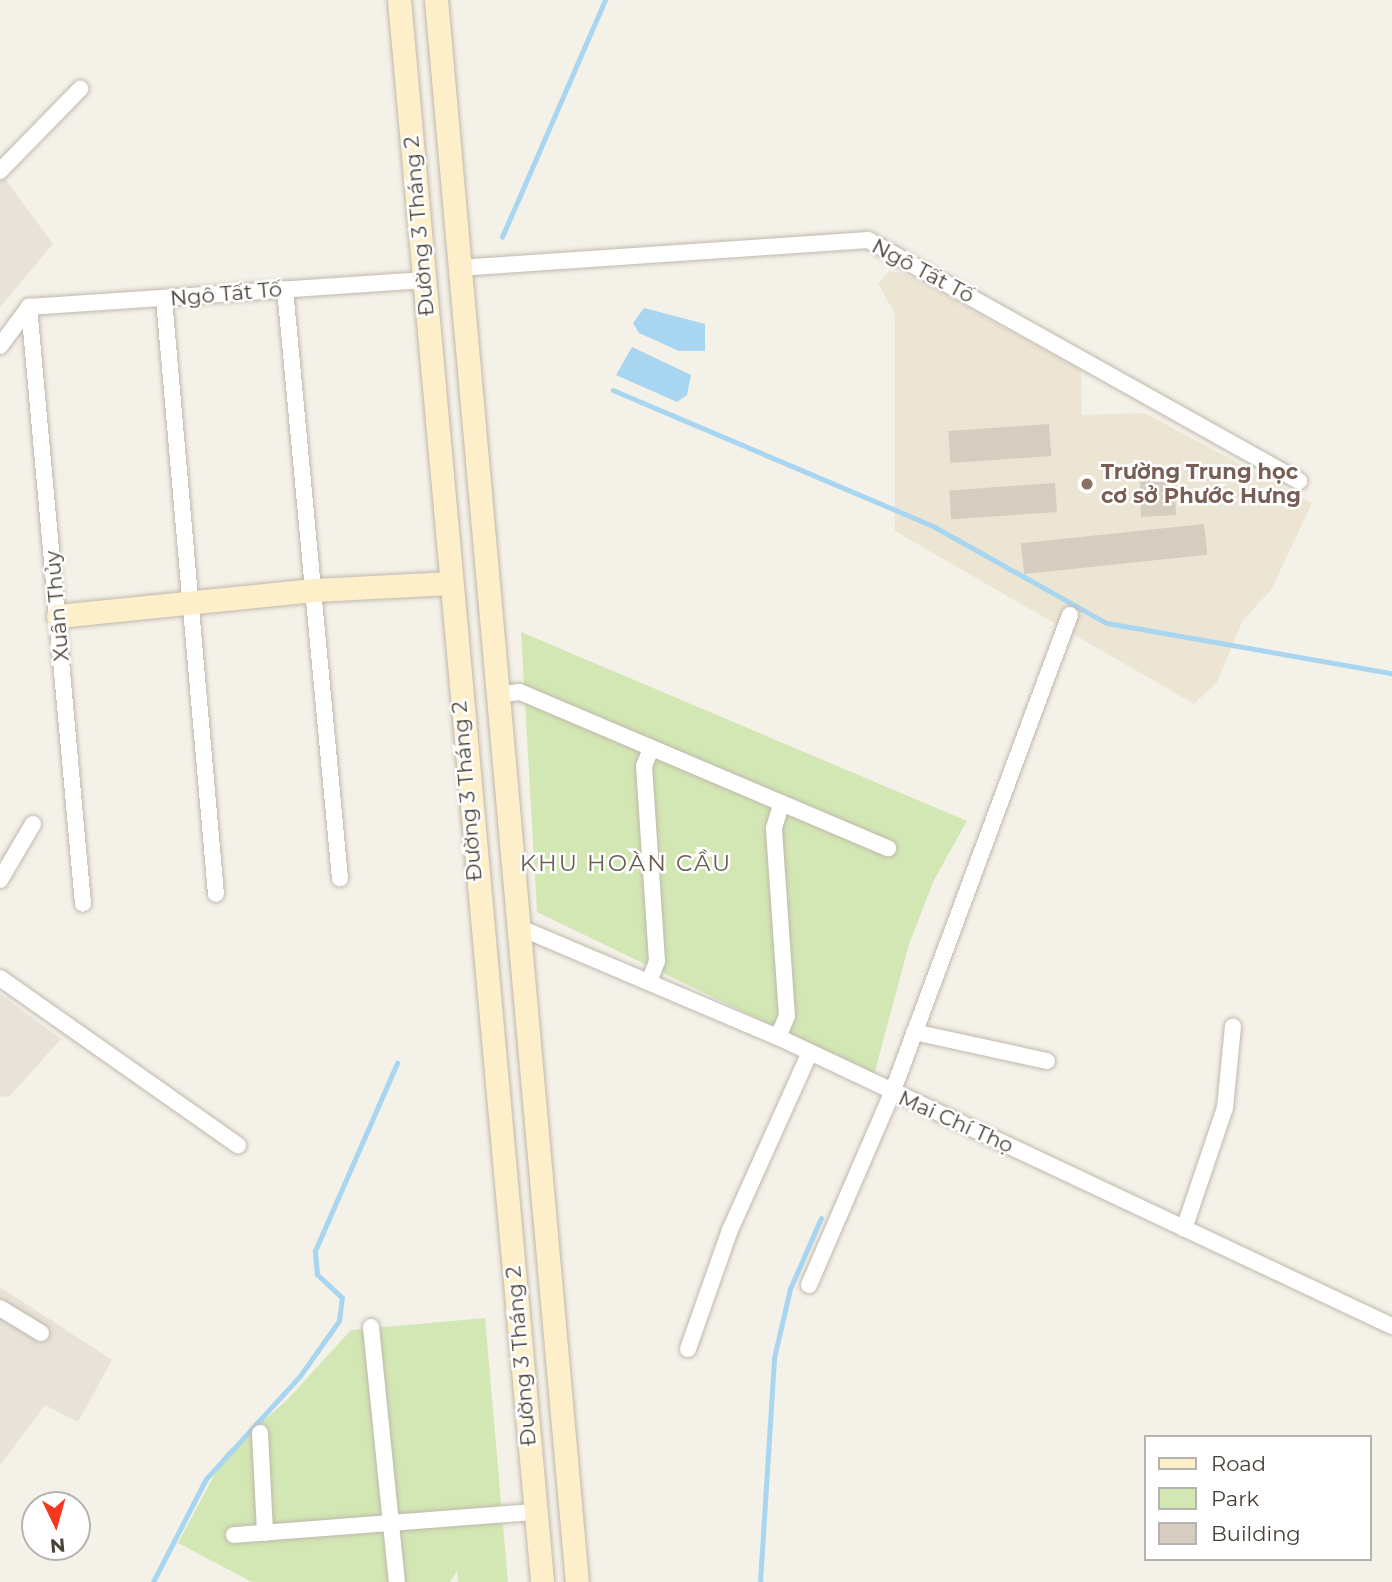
<!DOCTYPE html>
<meta charset="utf-8">
<style>
body{margin:0}
#map{position:relative;width:1392px;height:1582px;overflow:hidden;background:#f4f1e9;font-family:Montserrat,sans-serif}
div>[style]{position:absolute}
.residential>*{inset:0;background:#e8e2d8}
.education>*{inset:0;background:#ede5d4}
.green>*{inset:0;background:#d2e7b3}
.water>*{inset:0;background:#a8d5ef}
.stream>*{height:4.5px;margin:-2.25px;padding:0 2.25px;transform-origin:2.25px;border-radius:2.25px;background:#a8d5ef}
.building>*{inset:0;background:#d6ccbf;transform-origin:0 0}
.roads{filter:drop-shadow(0 0 2px #c0b8ac) drop-shadow(0 0 2px #c0b8ac)}
.street>*{height:16px;margin:-8px;padding:0 8px;transform-origin:8px;border-radius:8px;background:#fff}
.secondary>*{height:23px;margin:-11.5px;padding:0 11.5px;transform-origin:11.5px;border-radius:11.5px;background:#fdefca}
.dots>*{width:19px;height:19px;translate:-50% -50%;box-sizing:border-box;border:4px solid #fff;border-radius:50%}
span{translate:-50% -50%;white-space:nowrap;text-align:center;line-height:1.15;-webkit-text-stroke:5px #fff;paint-order:stroke}
.street-label{font-size:21px;color:#484138}
.education-label{font-size:21px;color:#785e54;font-weight:700}
.left{translate:0 -50%;text-align:left}
.neighbourhood-label{font-size:23px;color:#6b5e4f;letter-spacing:2px}
.legend{position:absolute;left:1144px;top:1435px;width:228px;height:126px;box-sizing:border-box;background:#fff;border:2px solid #b6b3af;margin:0;padding:9px 12px;list-style:none;font-size:21px;color:#484138}
.legend li{display:flex;align-items:center;gap:14px;height:35px}
.legend b{width:35px;border:2px solid #b6b3af}
.north{position:absolute;left:21px;top:1491px;width:70px;height:70px;box-sizing:border-box;background:#fff;border:2px solid #b6b3af;border-radius:50%;rotate:175deg;font-size:19px;font-weight:700;line-height:28px;text-align:center;color:#484138}
.north::after{content:'';display:block;margin:auto;width:24px;height:32px;background:#f5371f;clip-path:polygon(50% 0,100% 100%,50% 72%,0 100%)}
</style>
<div id="map">
<div class="residential">
<div style="clip-path:polygon(0 172px,53px 244px,0 307px)"></div>
<div style="clip-path:polygon(0 994px,61px 1039px,9px 1097px,0 1096px)"></div>
<div style="clip-path:polygon(0 1287px,112px 1360px,78px 1422px,45px 1405px,0 1465px)"></div>
</div>
<div class="education">
<div style="clip-path:polygon(889px 271px,904px 273px,1081px 370px,1082px 415px,1145px 413px,1312px 503px,1271px 590px,1243px 620px,1217px 682px,1194px 704px,895px 531px,895px 314px,878px 284px)"></div>
</div>
<div class="green">
<div style="clip-path:polygon(521px 632px,967px 821px,934px 880px,909px 944px,874px 1075px,537px 912px)"></div>
<div style="clip-path:polygon(485px 1318px,508px 1582px,458px 1582px,457px 1571px,450px 1582px,252px 1582px,178px 1543px,226px 1453px,287px 1400px,351px 1330px)"></div>
</div>
<div class="water">
<div style="clip-path:polygon(644px 308px,705px 324px,705px 351px,679px 351px,639px 333px,633px 323px)"></div>
<div style="clip-path:polygon(632px 347px,691px 375px,687px 395px,677px 402px,616px 375px)"></div>
</div>
<div class="stream">
<div style="left:502px;top:237px;width:258px;rotate:-66.5deg"></div>
<div style="left:613px;top:390px;width:350px;rotate:23deg"></div>
<div style="left:935px;top:527px;width:197px;rotate:29.2deg"></div>
<div style="left:1107px;top:623px;width:289px;rotate:10deg"></div>
<div style="left:153px;top:1582px;width:116px;rotate:-62.8deg"></div>
<div style="left:206px;top:1479px;width:139px;rotate:-47.6deg"></div>
<div style="left:300px;top:1376px;width:67px;rotate:-54.7deg"></div>
<div style="left:339px;top:1321px;width:23px;rotate:-83deg"></div>
<div style="left:342px;top:1298px;width:34px;rotate:-137deg"></div>
<div style="left:317px;top:1275px;width:24px;rotate:-95deg"></div>
<div style="left:315px;top:1251px;width:205px;rotate:-66.4deg"></div>
<div style="left:760px;top:1582px;width:224px;rotate:-86.4deg"></div>
<div style="left:774px;top:1358px;width:71px;rotate:-76.9deg"></div>
<div style="left:790px;top:1289px;width:77px;rotate:-66.4deg"></div>
</div>
<div class="building">
<div style="left:1049px;top:424px;width:32px;height:101px;rotate:86deg"></div>
<div style="clip-path:polygon(1154px 468px,1174px 478px,1176px 515px,1141px 517px,1140px 477px)"></div>
<div style="left:1055px;top:483px;width:29px;height:106px;rotate:86deg"></div>
<div style="left:1204px;top:524px;width:31px;height:184px;rotate:84deg"></div>
</div>
<div class="roads">
<div class="street">
<div style="left:0;top:171px;width:115px;rotate:-45.7deg"></div>
<div style="left:459px;top:268px;width:410px;rotate:-3.9deg"></div>
<div style="left:868px;top:240px;width:494px;rotate:29.2deg"></div>
<div style="left:285px;top:289px;width:592px;rotate:84.67deg"></div>
<div style="left:164px;top:299px;width:597px;rotate:85.01deg"></div>
<div style="left:29px;top:307px;width:599px;rotate:84.83deg"></div>
<div style="left:29px;top:307px;width:396px;rotate:-3.9deg"></div>
<div style="left:0;top:346px;width:49px;rotate:-53.4deg"></div>
<div style="left:495px;top:695px;width:25px;rotate:-7deg"></div>
<div style="left:520px;top:692px;width:400px;rotate:23deg"></div>
<div style="left:0;top:880px;width:65px;rotate:-59.5deg"></div>
<div style="left:516px;top:926px;width:285px;rotate:23deg"></div>
<div style="left:778px;top:1037px;width:679px;rotate:25.21deg"></div>
<div style="left:0;top:978px;width:291px;rotate:35.1deg"></div>
<div style="left:649px;top:982px;width:22px;rotate:-69deg"></div>
<div style="left:657px;top:961px;width:195px;rotate:-93.8deg"></div>
<div style="left:644px;top:766px;width:18px;rotate:-68deg"></div>
<div style="left:914px;top:1032px;width:136px;rotate:12.3deg"></div>
<div style="left:778px;top:1037px;width:23px;rotate:-67deg"></div>
<div style="left:787px;top:1016px;width:188px;rotate:-94deg"></div>
<div style="left:774px;top:828px;width:24px;rotate:-73deg"></div>
<div style="left:1184px;top:1229px;width:128px;rotate:-71.3deg"></div>
<div style="left:1225px;top:1108px;width:82px;rotate:-84.4deg"></div>
<div style="left:809px;top:1285px;width:209px;rotate:-66.6deg"></div>
<div style="left:892px;top:1093px;width:510px;rotate:-69.58deg"></div>
<div style="left:0;top:1308px;width:48px;rotate:31.4deg"></div>
<div style="left:371px;top:1327px;width:256px;rotate:84.2deg"></div>
<div style="left:688px;top:1349px;width:126px;rotate:-70.6deg"></div>
<div style="left:730px;top:1230px;width:193px;rotate:-65.8deg"></div>
<div style="left:260px;top:1433px;width:100px;rotate:87.1deg"></div>
<div style="left:234px;top:1535px;width:302px;rotate:-4.4deg"></div>
</div>
<div class="secondary">
<div style="left:399px;top:0;width:1588px;rotate:84.83deg"></div>
<div style="left:436px;top:0;width:1588px;rotate:84.91deg"></div>
<div style="left:58px;top:616px;width:257px;rotate:-5.8deg"></div>
<div style="left:314px;top:590px;width:137px;rotate:-2.9deg"></div>
</div>
</div>
<div class="dots">
<div style="left:1087px;top:484px;background:#8d6e63"></div>
</div>
<div class="street-label">
<span style="left:419px;top:226px;rotate:-95deg">Đường 3 Tháng 2</span>
<span style="left:923px;top:271px;rotate:28deg">Ngô Tất Tố</span>
<span style="left:226px;top:294px;rotate:-5deg">Ngô Tất Tố</span>
<span style="left:57px;top:606px;rotate:-95deg">Xuân Thủy</span>
<span style="left:467px;top:791px;rotate:-95deg">Đường 3 Tháng 2</span>
<span style="left:956px;top:1122px;rotate:24deg">Mai Chí Thọ</span>
<span style="left:521px;top:1356px;rotate:-95deg">Đường 3 Tháng 2</span>
</div>
<div class="education-label">
<span class="left" style="left:1101px;top:484px">Trường Trung học<br>cơ sở Phước Hưng</span>
</div>
<div class="neighbourhood-label">
<span style="left:626px;top:863px">KHU HOÀN CẦU</span>
</div>
<ul class="legend">
<li><b style="height:9px;background:#fdefca"></b>Road</li>
<li><b style="height:19px;background:#d2e7b3"></b>Park</li>
<li><b style="height:19px;background:#d6ccbf"></b>Building</li>
</ul>
<div class="north">N</div>
</div>
